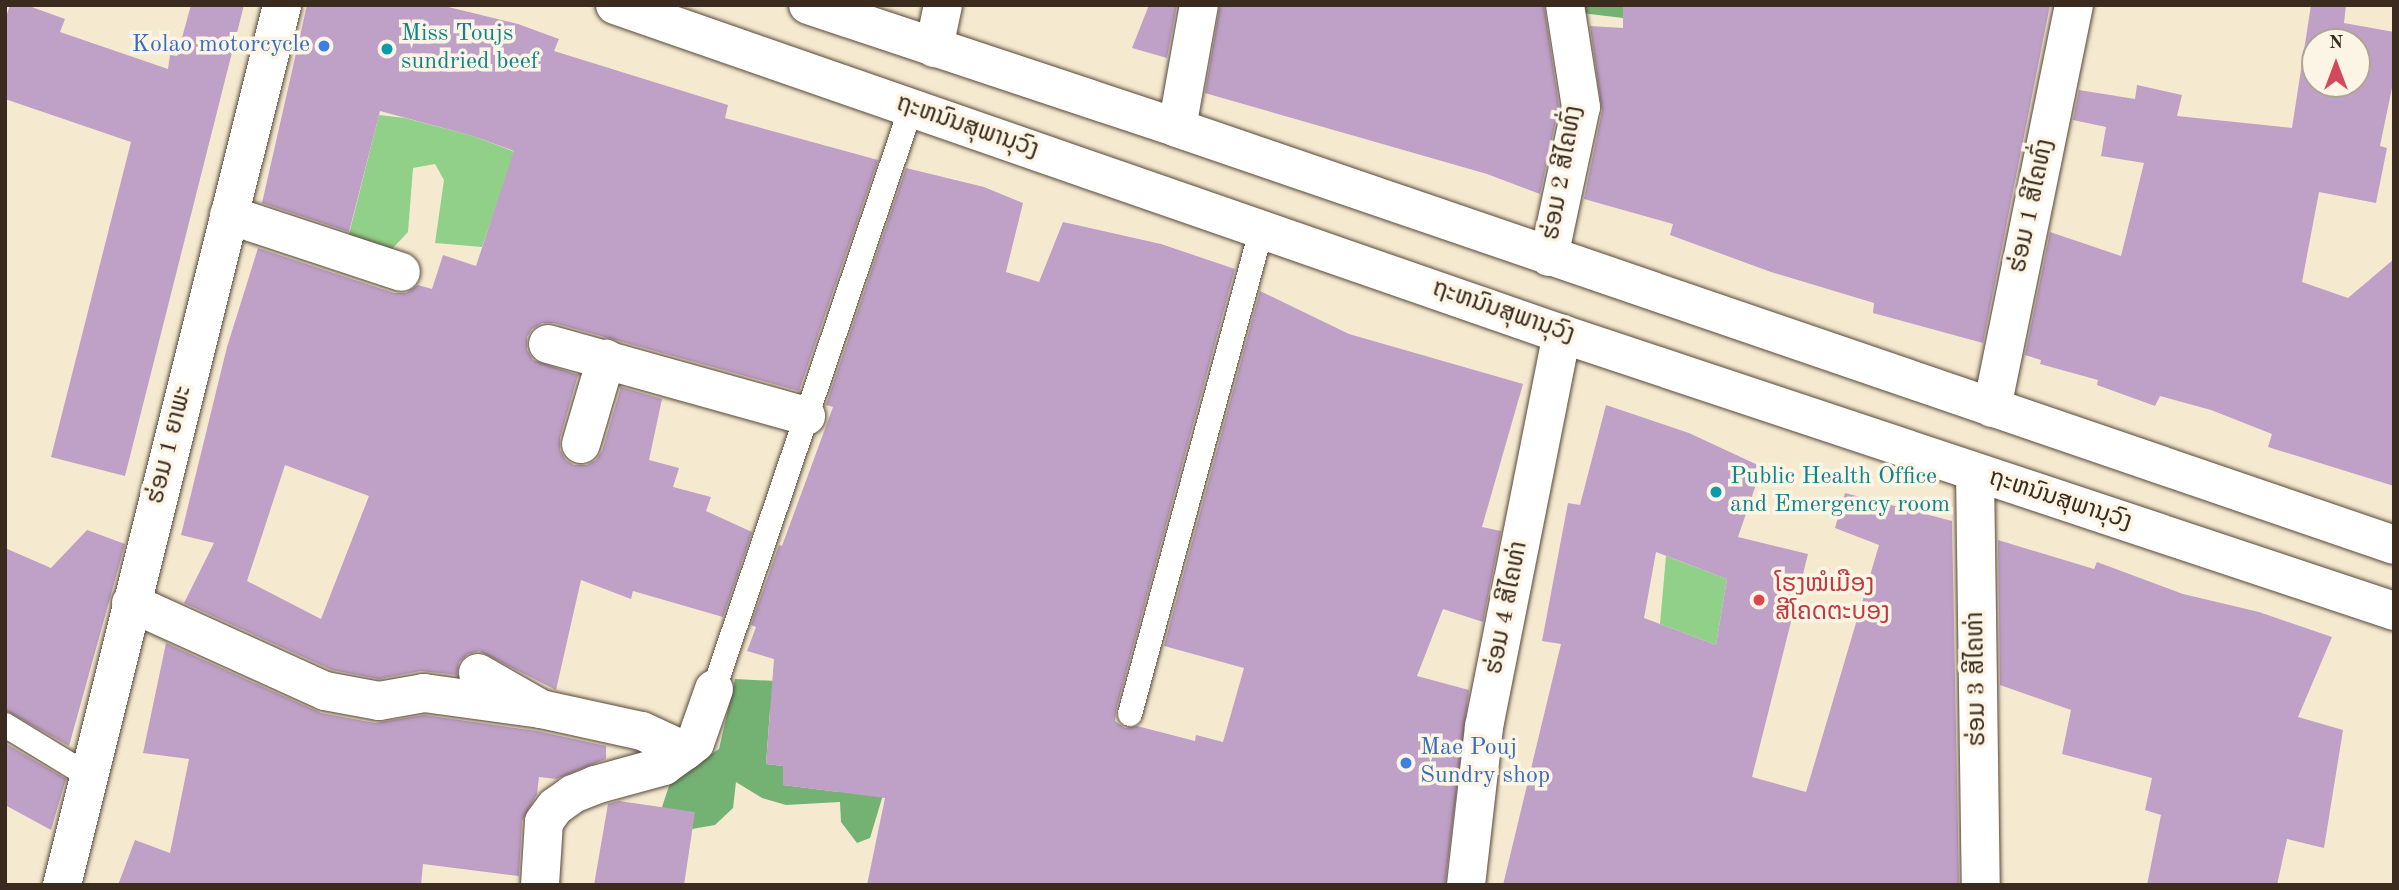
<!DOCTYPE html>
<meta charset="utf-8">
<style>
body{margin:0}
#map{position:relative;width:2399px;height:890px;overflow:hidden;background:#f5ead0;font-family:"Old Standard TT","Noto Sans Lao",serif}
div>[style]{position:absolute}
.green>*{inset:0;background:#90d088}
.forest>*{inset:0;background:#74b274}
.building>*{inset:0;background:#bfa0c6}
.roads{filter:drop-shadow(0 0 2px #574739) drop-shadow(0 0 2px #574739)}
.service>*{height:24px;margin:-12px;padding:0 12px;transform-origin:12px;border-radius:12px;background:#fff}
.minor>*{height:38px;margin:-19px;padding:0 19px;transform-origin:19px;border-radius:19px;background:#fff}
.trunk>*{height:38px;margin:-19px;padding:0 19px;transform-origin:19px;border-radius:19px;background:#fff}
.dots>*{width:19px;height:19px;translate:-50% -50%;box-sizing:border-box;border:4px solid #fcf5e5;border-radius:50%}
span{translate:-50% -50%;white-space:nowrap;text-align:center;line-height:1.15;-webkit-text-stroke:7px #fcf5e5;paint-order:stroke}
.culture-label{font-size:24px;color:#0d838f}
.left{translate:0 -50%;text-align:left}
.shop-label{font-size:24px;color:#366cbe}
.right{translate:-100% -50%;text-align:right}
.street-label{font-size:24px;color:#3b2a1e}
.health-label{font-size:24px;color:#be3a42}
.frame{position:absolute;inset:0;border:7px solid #3b2a1e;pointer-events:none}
.north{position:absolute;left:2301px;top:28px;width:70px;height:70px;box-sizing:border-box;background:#fcf5e5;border:2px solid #afa495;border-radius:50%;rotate:0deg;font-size:19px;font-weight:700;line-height:28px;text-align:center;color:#3b2a1e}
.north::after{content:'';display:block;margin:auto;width:24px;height:32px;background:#d1495b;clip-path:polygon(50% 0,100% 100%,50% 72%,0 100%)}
</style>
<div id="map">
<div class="green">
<div style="clip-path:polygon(379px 115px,405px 118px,473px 136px,515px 152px,482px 247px,435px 243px,444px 180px,435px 164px,413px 168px,408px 232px,390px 251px,348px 238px)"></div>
<div style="clip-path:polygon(1666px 556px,1727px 579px,1716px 645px,1660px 624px)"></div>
</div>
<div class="forest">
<div style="clip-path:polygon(1574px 5px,1623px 5px,1623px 18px,1573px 12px)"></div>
<div style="clip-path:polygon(735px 679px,776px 681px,823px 717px,770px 710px,766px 764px,783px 766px,783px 785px,839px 792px,846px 742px,886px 785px,870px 838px,857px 843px,841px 822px,840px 802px,786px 805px,762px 798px,736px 782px,733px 808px,715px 825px,692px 829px,662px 807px,671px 780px,719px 749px)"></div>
</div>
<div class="building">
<div style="clip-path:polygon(10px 5px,26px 5px,65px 19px,60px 32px,168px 69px,170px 55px,177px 56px,191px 5px,244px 5px,125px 476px,51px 457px,131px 142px,5px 99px,5px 20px)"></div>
<div style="clip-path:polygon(evenodd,307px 5px,440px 5px,518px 24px,559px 39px,554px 51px,728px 105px,725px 118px,878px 160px,799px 391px,554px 323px,542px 323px,532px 329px,527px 337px,527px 350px,533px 360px,578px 375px,560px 438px,560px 450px,566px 460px,574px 465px,587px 465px,596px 460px,602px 451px,621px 387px,662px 399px,649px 460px,679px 468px,673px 487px,711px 497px,706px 511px,752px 532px,723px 617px,633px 591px,631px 599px,581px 580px,556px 690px,479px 651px,468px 654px,459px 662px,457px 675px,421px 671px,379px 679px,332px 670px,184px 603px,214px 543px,181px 535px,227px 347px,258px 248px,394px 293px,406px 293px,418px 285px,432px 289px,443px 255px,476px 266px,514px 151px,473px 136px,380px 111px,349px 232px,262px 203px,307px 5px,285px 465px,369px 496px,321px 619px,247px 581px,285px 465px)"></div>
<div style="clip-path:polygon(1149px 5px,1177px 5px,1167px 58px,1132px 48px)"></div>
<div style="clip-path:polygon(1220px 5px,1544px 5px,1559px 106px,1540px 194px,1487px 174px,1205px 93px)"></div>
<div style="clip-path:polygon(1623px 5px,2050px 5px,1983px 343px,1873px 313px,1874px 303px,1771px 272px,1670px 235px,1673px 224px,1584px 199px,1602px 111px,1590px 26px,1623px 28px)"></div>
<div style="clip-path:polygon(evenodd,2311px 5px,2346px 5px,2344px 23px,2394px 32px,2394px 78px,2380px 146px,2387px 148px,2376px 203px,2319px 192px,2302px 282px,2348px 298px,2394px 259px,2394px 486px,2268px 447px,2272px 434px,2211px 410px,2160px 396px,2155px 406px,2097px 385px,2098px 380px,2040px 364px,2041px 360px,2025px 355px,2050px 232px,2121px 256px,2144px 163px,2101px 156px,2106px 127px,2073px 120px,2079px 90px,2135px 99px,2137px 85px,2182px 95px,2177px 116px,2292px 128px,2311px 5px,2315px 42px,2357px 42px,2357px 84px,2315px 84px,2315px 42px)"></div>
<div style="clip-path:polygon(906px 168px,984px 187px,1023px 203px,1006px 272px,1039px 282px,1063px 222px,1161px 244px,1235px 269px,1116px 710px,1115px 721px,1125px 728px,1137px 726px,1195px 741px,1196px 735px,1223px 742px,1244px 668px,1164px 646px,1260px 291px,1349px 334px,1523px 384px,1482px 527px,1501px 531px,1483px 622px,1443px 609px,1417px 676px,1469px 690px,1445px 885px,867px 885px,885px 798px,783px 785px,783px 766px,766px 764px,774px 659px,747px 651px,756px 627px,751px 625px,779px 545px,782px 546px,833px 407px,826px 405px)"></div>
<div style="clip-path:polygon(evenodd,1606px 405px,1689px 433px,1762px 467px,1738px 537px,1808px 554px,1752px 777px,1806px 792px,1879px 545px,1835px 528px,1845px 493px,1952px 521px,1959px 885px,1503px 885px,1561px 644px,1542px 641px,1568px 503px,1580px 505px,1606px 405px,1656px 552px,1727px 579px,1716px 645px,1644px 618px,1656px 552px)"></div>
<div style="clip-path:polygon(87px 530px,125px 544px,69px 746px,5px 710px,5px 548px,51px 568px)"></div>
<div style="clip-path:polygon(1998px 540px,2094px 569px,2097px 562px,2183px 594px,2259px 612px,2332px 637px,2298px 717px,2343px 730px,2324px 848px,2287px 839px,2277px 885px,2147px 885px,2161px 815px,2145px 810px,2152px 778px,2062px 754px,2071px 710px,2000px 685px)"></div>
<div style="clip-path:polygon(166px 643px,321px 713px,375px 723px,424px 715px,537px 731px,606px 746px,606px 759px,556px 779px,539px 777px,537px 794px,522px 821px,519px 876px,423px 864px,421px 885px,118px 885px,135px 840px,170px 853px,189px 759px,143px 753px)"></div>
<div style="clip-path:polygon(5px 743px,66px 779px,51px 830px,5px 805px)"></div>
<div style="clip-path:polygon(619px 801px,695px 812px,684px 885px,594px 885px,608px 804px)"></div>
</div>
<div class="roads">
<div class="service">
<div style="left:714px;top:689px;width:613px;rotate:-71.27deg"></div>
<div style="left:1130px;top:714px;width:500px;rotate:-74.83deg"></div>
<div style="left:5px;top:725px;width:98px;rotate:31.3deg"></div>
</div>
<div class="minor">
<div style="left:934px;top:48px;width:44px;rotate:-78.2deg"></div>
<div style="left:1177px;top:128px;width:125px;rotate:-79.9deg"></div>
<div style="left:229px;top:215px;width:181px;rotate:18.3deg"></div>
<div style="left:1549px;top:257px;width:153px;rotate:-78deg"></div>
<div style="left:1581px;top:107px;width:103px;rotate:-98.9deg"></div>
<div style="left:548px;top:344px;width:268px;rotate:15.6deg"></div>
<div style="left:1992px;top:408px;width:411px;rotate:-78.5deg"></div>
<div style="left:581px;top:444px;width:89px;rotate:-73.6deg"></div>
<div style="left:1975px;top:473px;width:412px;rotate:89.2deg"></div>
<div style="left:131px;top:603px;width:213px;rotate:24.4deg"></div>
<div style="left:325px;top:691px;width:55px;rotate:10.5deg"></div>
<div style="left:379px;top:701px;width:46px;rotate:-10.1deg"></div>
<div style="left:424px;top:693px;width:118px;rotate:7.8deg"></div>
<div style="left:478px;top:673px;width:73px;rotate:29.7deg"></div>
<div style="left:541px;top:709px;width:103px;rotate:12.3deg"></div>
<div style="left:642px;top:731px;width:47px;rotate:24.9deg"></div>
<div style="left:685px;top:751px;width:13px;rotate:-39deg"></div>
<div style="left:695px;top:743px;width:57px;rotate:-70.6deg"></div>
<div style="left:62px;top:885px;width:907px;rotate:-75.96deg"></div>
<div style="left:540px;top:885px;width:63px;rotate:-86.4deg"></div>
<div style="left:544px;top:822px;width:19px;rotate:-54deg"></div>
<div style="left:555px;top:807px;width:22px;rotate:-36deg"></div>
<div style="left:573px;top:794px;width:24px;rotate:-22deg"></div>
<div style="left:595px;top:785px;width:72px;rotate:-15.4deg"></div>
<div style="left:664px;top:766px;width:26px;rotate:-36deg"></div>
<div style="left:1466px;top:885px;width:159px;rotate:-83.5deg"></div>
<div style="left:1484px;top:727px;width:401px;rotate:-78.8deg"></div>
</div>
<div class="trunk">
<div style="left:615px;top:5px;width:1003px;rotate:19.16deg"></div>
<div style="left:1562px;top:334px;width:877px;rotate:18.41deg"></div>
<div style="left:808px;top:5px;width:389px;rotate:18.4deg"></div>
<div style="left:1177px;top:128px;width:1286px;rotate:18.91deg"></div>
</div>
</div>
<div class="dots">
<div style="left:324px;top:46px;background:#3f7fe0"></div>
<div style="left:387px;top:49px;background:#0f9aa8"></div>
<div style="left:1716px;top:492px;background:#0f9aa8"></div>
<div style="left:1759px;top:600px;background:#e0444e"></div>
<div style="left:1406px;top:763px;background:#3f7fe0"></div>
</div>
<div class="culture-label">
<span class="left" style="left:401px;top:49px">Miss Toujs<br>sundried beef</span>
<span class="left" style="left:1730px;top:492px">Public Health Office<br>and Emergency room</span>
</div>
<div class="shop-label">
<span class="right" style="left:310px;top:46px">Kolao motorcycle</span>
<span class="left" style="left:1420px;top:763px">Mae Pouj<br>Sundry shop</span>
</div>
<div class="street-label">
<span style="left:967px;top:128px;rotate:19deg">ຖະຫນົນສຸພານຸວົງ</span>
<span style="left:1564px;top:173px;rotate:-80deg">ຮ່ອມ 2 ສີໄຄທົ່ງ</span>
<span style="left:2033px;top:206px;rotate:-78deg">ຮ່ອມ 1 ສີໄຄທົ່ງ</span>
<span style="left:1503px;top:313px;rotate:19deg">ຖະຫນົນສຸພານຸວົງ</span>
<span style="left:171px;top:445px;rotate:-76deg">ຮ່ອມ 1 ຍາພະ</span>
<span style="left:2060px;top:501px;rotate:18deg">ຖະຫນົນສຸພານຸວົງ</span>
<span style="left:1508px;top:608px;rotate:-79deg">ຮ່ອມ 4 ສີໄຄທ່າ</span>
<span style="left:1978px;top:679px;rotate:-91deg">ຮ່ອມ 3 ສີໄຄທ່າ</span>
</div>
<div class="health-label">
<span class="left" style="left:1775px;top:600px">ໂຮງໝໍເມືອງ<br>ສີໂຄດຕະບອງ</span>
</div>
<div class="frame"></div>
<div class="north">N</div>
</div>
